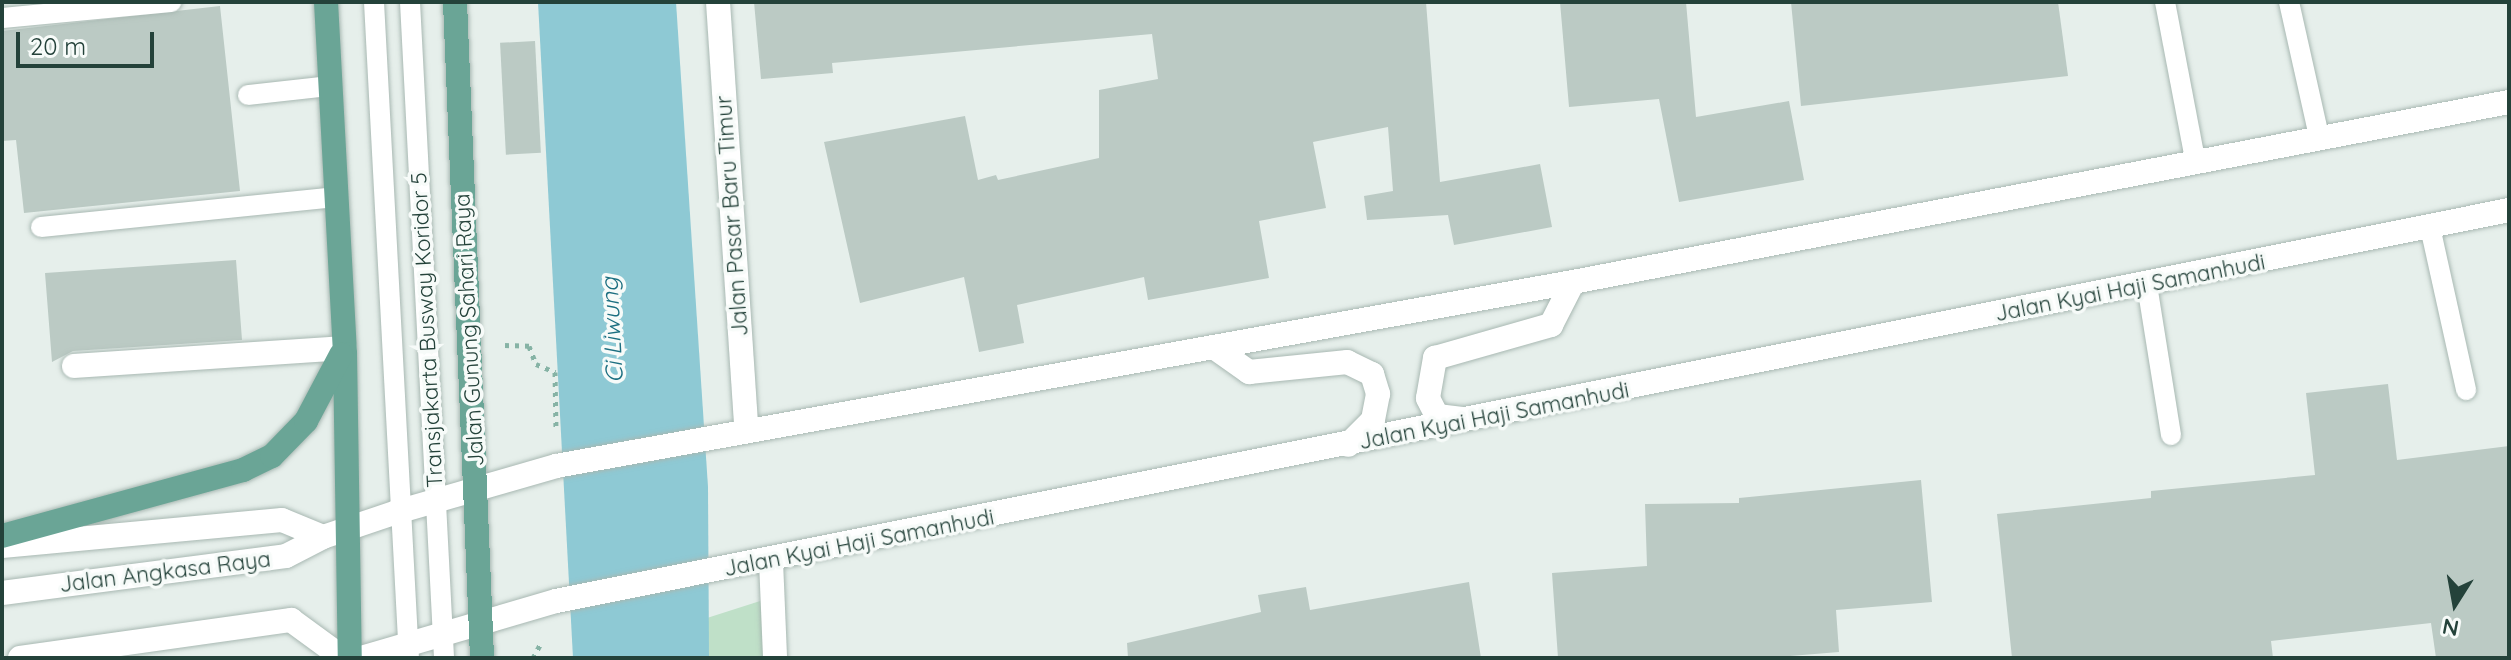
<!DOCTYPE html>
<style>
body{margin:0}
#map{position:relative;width:2511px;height:660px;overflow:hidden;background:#e6efeb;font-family:Quicksand,sans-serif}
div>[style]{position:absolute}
.green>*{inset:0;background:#bfe0c8}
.water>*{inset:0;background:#8ec9d4}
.building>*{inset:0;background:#bbcac4;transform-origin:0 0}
.path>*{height:5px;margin-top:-2.5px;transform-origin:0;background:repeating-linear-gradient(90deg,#86b3a5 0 4px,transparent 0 10px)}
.roads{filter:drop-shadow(0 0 2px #a8b8b2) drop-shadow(0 0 2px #a8b8b2)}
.service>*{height:20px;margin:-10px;padding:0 10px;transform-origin:10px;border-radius:10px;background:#fff}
.minor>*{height:24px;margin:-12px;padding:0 12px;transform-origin:12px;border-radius:12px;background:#fff}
.tertiary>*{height:24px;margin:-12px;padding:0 12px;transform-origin:12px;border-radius:12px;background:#fff}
.secondary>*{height:24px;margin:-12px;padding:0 12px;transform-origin:12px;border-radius:12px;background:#fff}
.primary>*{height:24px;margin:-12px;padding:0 12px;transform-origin:12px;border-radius:12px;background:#6aa596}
span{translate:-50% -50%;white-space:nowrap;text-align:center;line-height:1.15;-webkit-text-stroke:7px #f7fbf9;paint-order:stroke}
.street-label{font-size:22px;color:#24423a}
.water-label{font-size:24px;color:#1c6f80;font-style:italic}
.frame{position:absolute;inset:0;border:4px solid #24423a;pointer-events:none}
.north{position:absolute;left:2415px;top:564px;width:80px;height:80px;-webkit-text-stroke:6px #f7fbf9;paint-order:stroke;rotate:191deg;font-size:22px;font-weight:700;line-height:32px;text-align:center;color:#24423a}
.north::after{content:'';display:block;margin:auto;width:28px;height:36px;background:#24423a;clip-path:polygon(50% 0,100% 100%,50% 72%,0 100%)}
.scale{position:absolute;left:16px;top:32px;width:138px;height:36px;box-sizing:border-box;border:4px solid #24423a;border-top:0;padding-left:10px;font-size:24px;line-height:28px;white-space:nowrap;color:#24423a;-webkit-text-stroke:6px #f7fbf9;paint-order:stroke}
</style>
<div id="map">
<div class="green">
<div style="clip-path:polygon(773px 597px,775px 658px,709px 658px,707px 618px)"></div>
</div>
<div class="water">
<div style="clip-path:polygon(538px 2px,676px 2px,708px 487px,709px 658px,573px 658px)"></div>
</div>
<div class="building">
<div style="clip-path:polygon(754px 2px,1426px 2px,1440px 182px,1540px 164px,1552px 227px,1454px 245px,1448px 215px,1367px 220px,1364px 196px,1393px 191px,1388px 127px,1313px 142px,1326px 208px,1259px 221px,1269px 278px,1148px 300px,1144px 277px,1017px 305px,1024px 343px,979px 352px,964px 277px,860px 303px,824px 142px,965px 116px,978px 180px,996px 175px,998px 180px,1099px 158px,1099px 90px,1158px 79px,1152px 34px,832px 63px,833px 73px,761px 79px)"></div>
<div style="clip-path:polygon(1560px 2px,1686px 2px,1696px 117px,1789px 101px,1804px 180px,1679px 202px,1659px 99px,1569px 107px)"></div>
<div style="clip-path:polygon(1791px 2px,2058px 2px,2068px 76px,1801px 106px)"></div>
<div style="clip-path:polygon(220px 6px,240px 191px,24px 213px,16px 140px,2px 141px,2px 31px)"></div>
<div style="left:535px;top:41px;width:112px;height:35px;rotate:87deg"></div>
<div style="clip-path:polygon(236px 260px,242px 340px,73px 351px,52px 362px,45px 273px)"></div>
<div style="clip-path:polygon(2388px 384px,2397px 460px,2509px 446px,2509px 658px,2436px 658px,2431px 623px,2271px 641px,2273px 658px,2012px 658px,1997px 514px,2151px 498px,2151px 491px,2315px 475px,2306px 393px)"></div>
<div style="clip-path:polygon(1921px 480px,1932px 602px,1836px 610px,1839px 652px,1764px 658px,1558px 658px,1552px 573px,1647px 566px,1645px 504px,1739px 503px,1739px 498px)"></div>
<div style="clip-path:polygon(1469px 582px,1481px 658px,1128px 658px,1127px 643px,1261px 612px,1258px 595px,1306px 587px,1310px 610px)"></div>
</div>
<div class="path">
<div style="left:505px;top:345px;width:24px;rotate:2deg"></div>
<div style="left:529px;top:346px;width:19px;rotate:69deg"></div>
<div style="left:536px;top:364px;width:21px;rotate:23deg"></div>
<div style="left:555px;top:372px;width:57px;rotate:89deg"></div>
<div style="left:533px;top:658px;width:17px;rotate:-62deg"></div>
</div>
<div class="roads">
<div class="service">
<div style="left:374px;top:2px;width:657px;rotate:86.95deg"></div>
<div style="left:410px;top:2px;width:657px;rotate:87.03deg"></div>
<div style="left:2165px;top:2px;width:160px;rotate:79.2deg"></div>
<div style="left:2289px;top:2px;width:137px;rotate:77.4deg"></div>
<div style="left:2px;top:18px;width:170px;rotate:-5.4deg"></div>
<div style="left:248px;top:95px;width:82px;rotate:-6.3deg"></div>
<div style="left:41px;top:227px;width:298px;rotate:-5.8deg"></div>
<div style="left:2430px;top:227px;width:167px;rotate:77.5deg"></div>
<div style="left:2147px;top:285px;width:152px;rotate:80.9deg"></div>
</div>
<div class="minor">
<div style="left:74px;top:366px;width:271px;rotate:-3.8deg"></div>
</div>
<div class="tertiary">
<div style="left:718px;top:2px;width:428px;rotate:86.2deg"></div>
<div style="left:771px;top:561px;width:97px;rotate:87.6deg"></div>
</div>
<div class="secondary">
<div style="left:1215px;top:348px;width:42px;rotate:35.2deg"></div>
<div style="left:1249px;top:372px;width:99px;rotate:-5.8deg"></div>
<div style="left:1347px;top:362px;width:28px;rotate:26deg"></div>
<div style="left:1372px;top:374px;width:21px;rotate:73deg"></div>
<div style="left:1378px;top:394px;width:26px;rotate:101deg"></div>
<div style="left:1373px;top:420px;width:35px;rotate:135deg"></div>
<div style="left:1462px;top:419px;width:25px;rotate:-173deg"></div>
<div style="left:1437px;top:416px;width:20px;rotate:-117deg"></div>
<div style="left:1428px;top:398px;width:41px;rotate:-80.1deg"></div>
<div style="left:1435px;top:358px;width:121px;rotate:-15.9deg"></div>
<div style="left:1551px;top:325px;width:48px;rotate:-62.9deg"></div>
<div style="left:2px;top:546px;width:281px;rotate:-5.3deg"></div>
<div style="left:282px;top:520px;width:44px;rotate:22.5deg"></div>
<div style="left:2px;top:593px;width:286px;rotate:-7.4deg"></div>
<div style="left:286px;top:556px;width:42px;rotate:-27.2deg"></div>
<div style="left:323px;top:537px;width:78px;rotate:-18.7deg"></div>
<div style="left:397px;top:512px;width:166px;rotate:-16.1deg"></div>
<div style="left:556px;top:466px;width:1034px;rotate:-10.26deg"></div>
<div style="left:1573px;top:282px;width:953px;rotate:-10.89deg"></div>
<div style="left:20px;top:658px;width:274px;rotate:-8deg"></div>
<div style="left:291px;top:620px;width:64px;rotate:36.2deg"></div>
<div style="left:361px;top:658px;width:203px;rotate:-16.3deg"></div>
<div style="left:556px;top:601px;width:1992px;rotate:-11.32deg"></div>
</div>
<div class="primary">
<div style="left:326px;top:2px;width:353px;rotate:86.9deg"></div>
<div style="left:345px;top:354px;width:304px;rotate:89.1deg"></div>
<div style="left:455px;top:2px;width:657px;rotate:87.64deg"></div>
<div style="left:2px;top:536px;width:250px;rotate:-15.3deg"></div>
<div style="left:243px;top:470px;width:32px;rotate:-26deg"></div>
<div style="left:272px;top:456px;width:49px;rotate:-45.8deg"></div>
<div style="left:306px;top:421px;width:75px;rotate:-62.1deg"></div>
</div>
</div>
<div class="street-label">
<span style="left:732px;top:216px;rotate:-94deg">Jalan Pasar Baru Timur</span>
<span style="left:2130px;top:288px;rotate:-11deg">Jalan Kyai Haji Samanhudi</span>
<span style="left:427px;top:330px;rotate:-93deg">Transjakarta Busway Koridor 5</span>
<span style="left:469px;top:330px;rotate:-93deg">Jalan Gunung Sahari Raya</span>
<span style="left:1494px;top:416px;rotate:-11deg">Jalan Kyai Haji Samanhudi</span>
<span style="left:859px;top:543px;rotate:-11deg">Jalan Kyai Haji Samanhudi</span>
<span style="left:165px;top:572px;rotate:-7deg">Jalan Angkasa Raya</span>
</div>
<div class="water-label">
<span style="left:612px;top:330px;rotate:-93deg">Ci Liwung</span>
</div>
<div class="frame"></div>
<div class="north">N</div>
<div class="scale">20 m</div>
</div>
